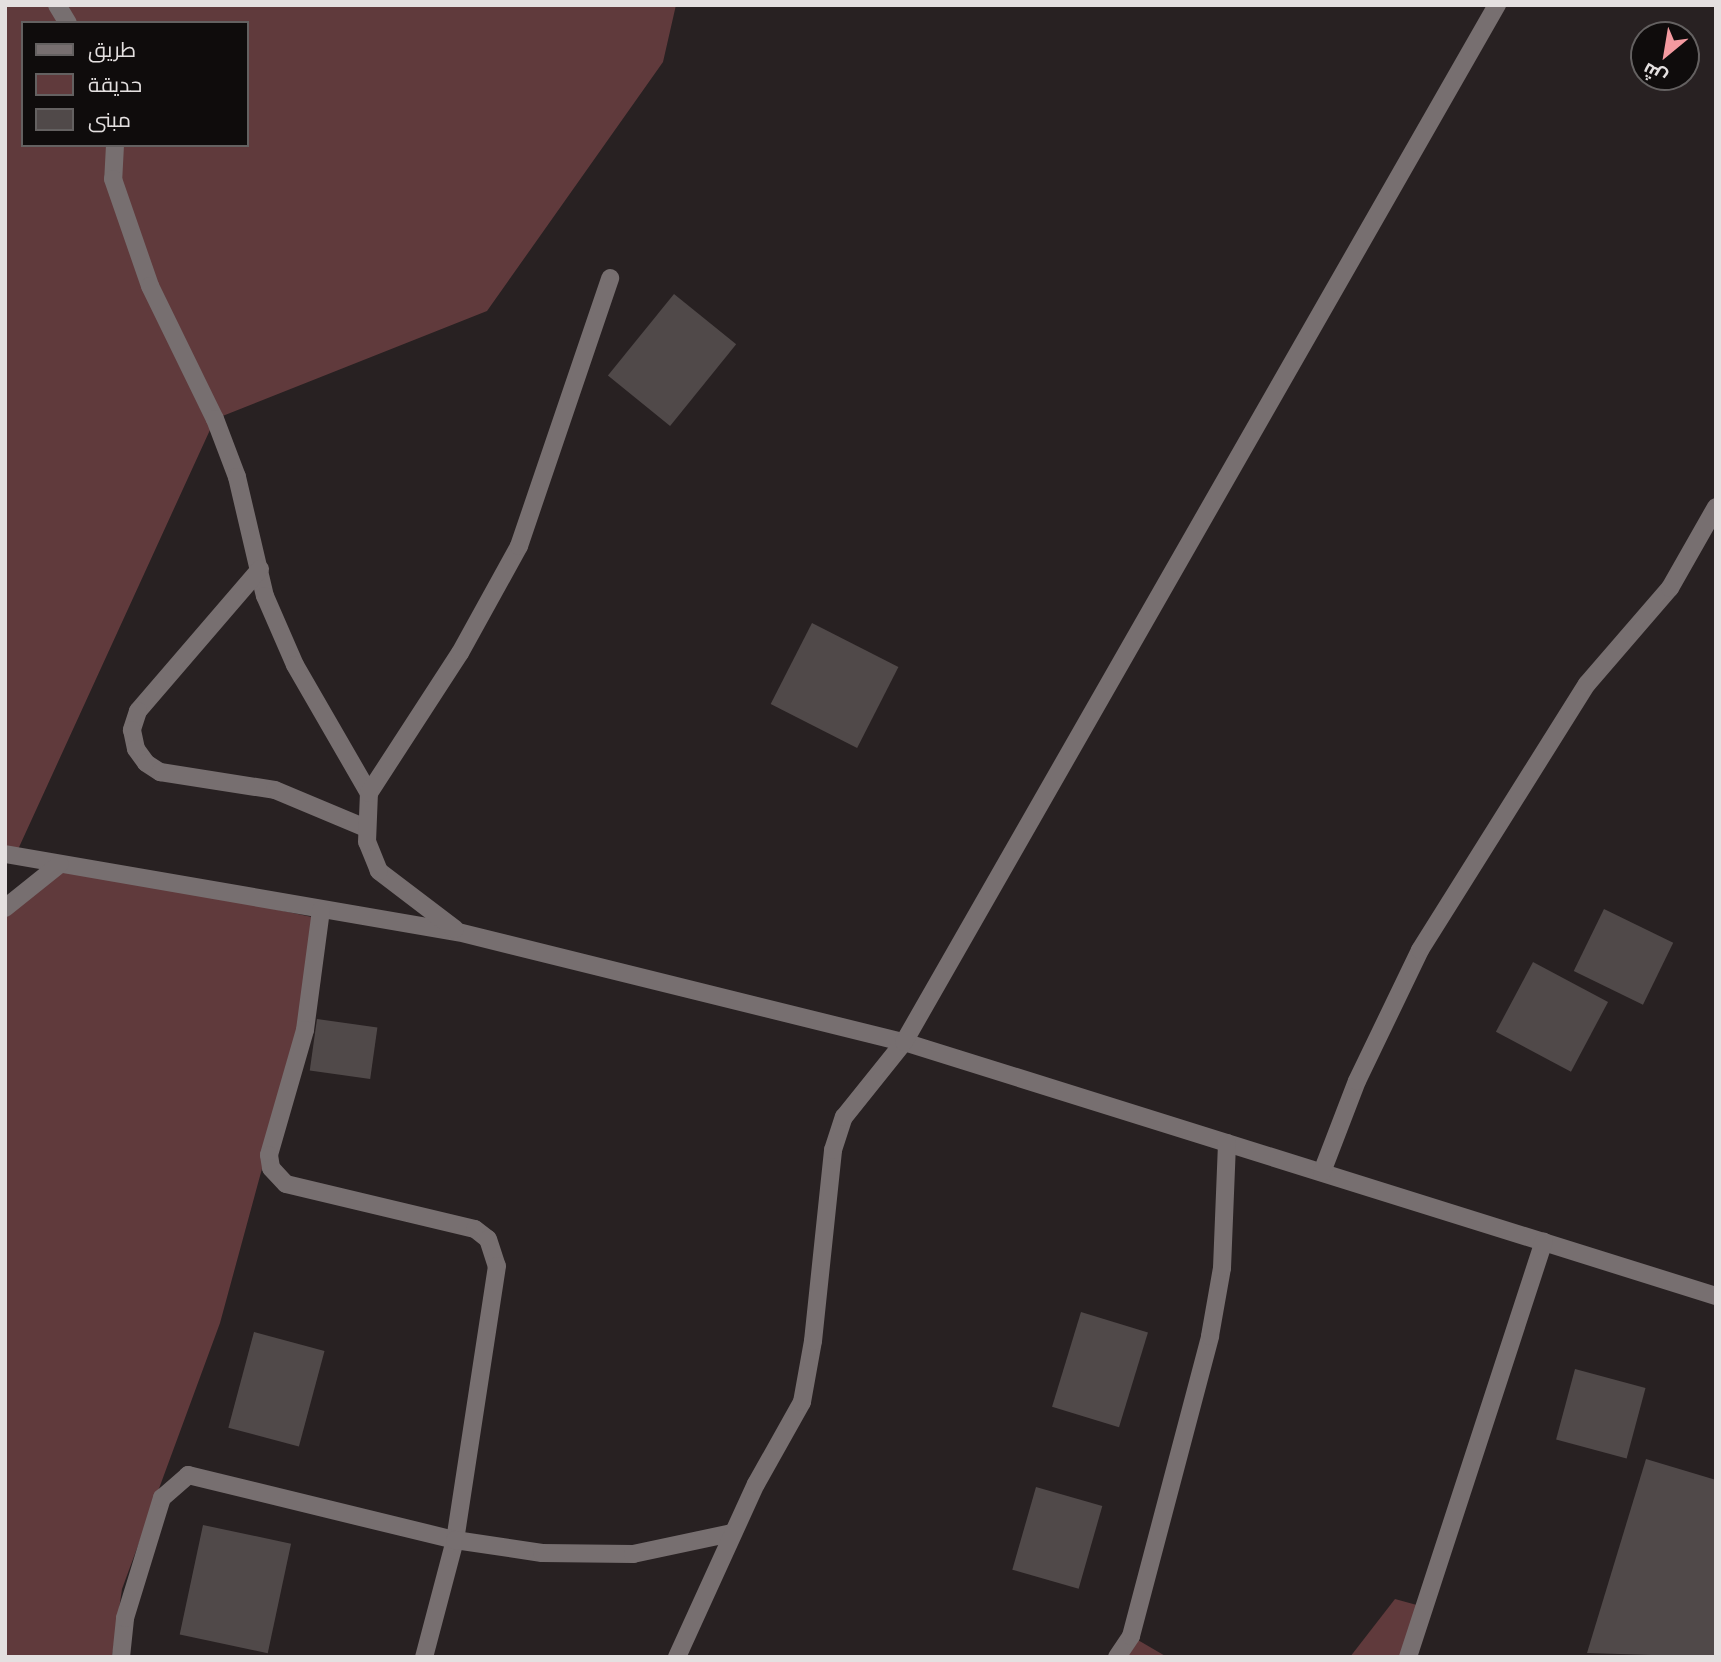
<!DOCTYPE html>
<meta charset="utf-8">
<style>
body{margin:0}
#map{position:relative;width:1721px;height:1662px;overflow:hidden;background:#282122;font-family:"Source Sans 3",Cairo,sans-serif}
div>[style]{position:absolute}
.green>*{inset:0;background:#603a3c}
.building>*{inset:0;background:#504949;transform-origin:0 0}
.street>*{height:18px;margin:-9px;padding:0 9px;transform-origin:9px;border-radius:9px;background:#776f70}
span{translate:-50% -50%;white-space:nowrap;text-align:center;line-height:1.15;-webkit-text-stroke:7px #0f0c0c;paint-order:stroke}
.frame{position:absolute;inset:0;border:7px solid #e4e0e0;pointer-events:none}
.legend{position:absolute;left:21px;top:21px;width:228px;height:126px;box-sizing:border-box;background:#0f0c0c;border:2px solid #646161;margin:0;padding:9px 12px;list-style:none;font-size:21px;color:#e4e0e0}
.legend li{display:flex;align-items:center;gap:14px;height:35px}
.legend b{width:35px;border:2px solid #646161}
.north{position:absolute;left:1630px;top:21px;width:70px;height:70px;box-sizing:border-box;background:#0f0c0c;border:2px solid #646161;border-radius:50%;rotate:210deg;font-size:19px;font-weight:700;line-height:28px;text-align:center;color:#e4e0e0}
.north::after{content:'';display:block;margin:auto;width:24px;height:32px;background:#f49aa0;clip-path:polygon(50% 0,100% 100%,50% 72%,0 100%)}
</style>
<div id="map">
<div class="green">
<div style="clip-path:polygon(evenodd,5px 5px,676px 5px,663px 62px,487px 311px,215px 419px,15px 856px,5px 854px,5px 5px,23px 23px,247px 23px,247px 145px,23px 145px,23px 23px)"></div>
<div style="clip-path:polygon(60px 864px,326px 920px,320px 984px,269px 1143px,220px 1323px,122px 1589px,112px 1657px,5px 1657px,5px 908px)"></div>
<div style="clip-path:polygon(1395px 1599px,1424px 1607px,1408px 1657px,1350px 1657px)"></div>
<div style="clip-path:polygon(1131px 1636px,1167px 1657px,1117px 1657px)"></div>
</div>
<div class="building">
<div style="left:674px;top:294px;width:80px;height:105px;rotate:39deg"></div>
<div style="left:812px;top:623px;width:97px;height:91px;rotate:27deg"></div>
<div style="left:1604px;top:909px;width:77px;height:69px;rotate:26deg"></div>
<div style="left:1533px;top:962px;width:85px;height:79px;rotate:28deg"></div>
<div style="left:317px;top:1019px;width:61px;height:52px;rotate:8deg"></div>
<div style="left:1081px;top:1312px;width:70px;height:99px;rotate:17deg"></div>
<div style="left:254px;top:1332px;width:73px;height:99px;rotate:15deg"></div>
<div style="left:1575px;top:1369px;width:73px;height:73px;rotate:15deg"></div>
<div style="clip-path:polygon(1646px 1459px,1716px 1480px,1716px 1657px,1587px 1653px)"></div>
<div style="left:1036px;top:1487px;width:69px;height:86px;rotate:16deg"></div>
<div style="left:203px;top:1525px;width:90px;height:112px;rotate:12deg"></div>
</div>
<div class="street">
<div style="left:57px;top:5px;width:21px;rotate:59deg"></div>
<div style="left:115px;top:145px;width:34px;rotate:93deg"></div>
<div style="left:113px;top:179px;width:113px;rotate:70.9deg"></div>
<div style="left:150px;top:286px;width:148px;rotate:64deg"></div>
<div style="left:215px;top:419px;width:62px;rotate:69.2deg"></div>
<div style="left:237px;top:477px;width:122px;rotate:76.8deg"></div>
<div style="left:265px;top:596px;width:75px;rotate:66.5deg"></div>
<div style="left:295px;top:665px;width:148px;rotate:60deg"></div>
<div style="left:260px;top:569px;width:187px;rotate:130.7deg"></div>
<div style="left:138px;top:711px;width:20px;rotate:108deg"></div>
<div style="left:132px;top:730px;width:19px;rotate:78deg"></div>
<div style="left:136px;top:749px;width:17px;rotate:54deg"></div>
<div style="left:146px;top:763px;width:17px;rotate:33deg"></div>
<div style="left:160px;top:772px;width:116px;rotate:8.9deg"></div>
<div style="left:275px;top:790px;width:99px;rotate:22.7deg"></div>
<div style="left:5px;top:854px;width:460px;rotate:9.8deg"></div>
<div style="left:458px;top:932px;width:459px;rotate:13.9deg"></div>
<div style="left:904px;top:1042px;width:851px;rotate:17.37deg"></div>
<div style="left:5px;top:908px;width:70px;rotate:-38.7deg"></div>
<div style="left:321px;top:910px;width:121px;rotate:97.6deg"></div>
<div style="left:305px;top:1030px;width:130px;rotate:106.1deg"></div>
<div style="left:269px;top:1155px;width:13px;rotate:81deg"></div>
<div style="left:271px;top:1168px;width:22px;rotate:47deg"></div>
<div style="left:286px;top:1184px;width:194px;rotate:13.4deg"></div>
<div style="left:475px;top:1229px;width:16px;rotate:38deg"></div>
<div style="left:488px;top:1239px;width:28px;rotate:72deg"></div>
<div style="left:497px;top:1266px;width:277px;rotate:98.7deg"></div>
<div style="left:455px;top:1540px;width:121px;rotate:104.8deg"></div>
<div style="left:455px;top:929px;width:96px;rotate:-142.7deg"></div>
<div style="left:379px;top:871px;width:31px;rotate:-112deg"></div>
<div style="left:367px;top:842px;width:49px;rotate:-87.7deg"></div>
<div style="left:369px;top:793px;width:167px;rotate:-57deg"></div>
<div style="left:460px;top:653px;width:122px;rotate:-61.1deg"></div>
<div style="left:519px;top:546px;width:283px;rotate:-71.2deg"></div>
<div style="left:1322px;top:1172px;width:97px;rotate:-69deg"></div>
<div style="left:1357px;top:1081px;width:145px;rotate:-64.3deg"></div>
<div style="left:1420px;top:950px;width:314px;rotate:-57.9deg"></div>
<div style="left:1587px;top:684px;width:127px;rotate:-49.2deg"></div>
<div style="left:1670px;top:588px;width:93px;rotate:-60.4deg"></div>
<div style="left:121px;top:1657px;width:39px;rotate:-84deg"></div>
<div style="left:125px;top:1618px;width:126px;rotate:-72.9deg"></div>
<div style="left:162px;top:1498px;width:35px;rotate:-41deg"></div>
<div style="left:188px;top:1475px;width:275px;rotate:13.7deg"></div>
<div style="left:455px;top:1540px;width:88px;rotate:8.5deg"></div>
<div style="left:542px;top:1553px;width:91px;rotate:0.6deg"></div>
<div style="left:633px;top:1554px;width:101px;rotate:-12deg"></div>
<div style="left:677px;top:1657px;width:190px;rotate:-65.5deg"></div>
<div style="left:756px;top:1484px;width:94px;rotate:-60.7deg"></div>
<div style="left:802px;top:1402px;width:62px;rotate:-79.8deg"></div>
<div style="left:813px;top:1341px;width:192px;rotate:-84deg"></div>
<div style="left:833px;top:1150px;width:35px;rotate:-72deg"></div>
<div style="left:844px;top:1117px;width:96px;rotate:-51.3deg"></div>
<div style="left:904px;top:1042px;width:1195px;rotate:-60.24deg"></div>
<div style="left:1117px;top:1657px;width:25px;rotate:-56deg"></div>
<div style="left:1131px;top:1636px;width:310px;rotate:-75.2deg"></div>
<div style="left:1210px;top:1336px;width:69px;rotate:-80deg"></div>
<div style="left:1222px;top:1268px;width:125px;rotate:-87.7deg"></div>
<div style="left:1408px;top:1657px;width:437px;rotate:-71.9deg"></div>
</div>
<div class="frame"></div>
<ul class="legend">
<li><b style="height:9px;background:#776f70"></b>طريق</li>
<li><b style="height:19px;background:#603a3c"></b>حديقة</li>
<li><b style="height:19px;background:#504949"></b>مبنى</li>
</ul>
<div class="north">ش</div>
</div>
